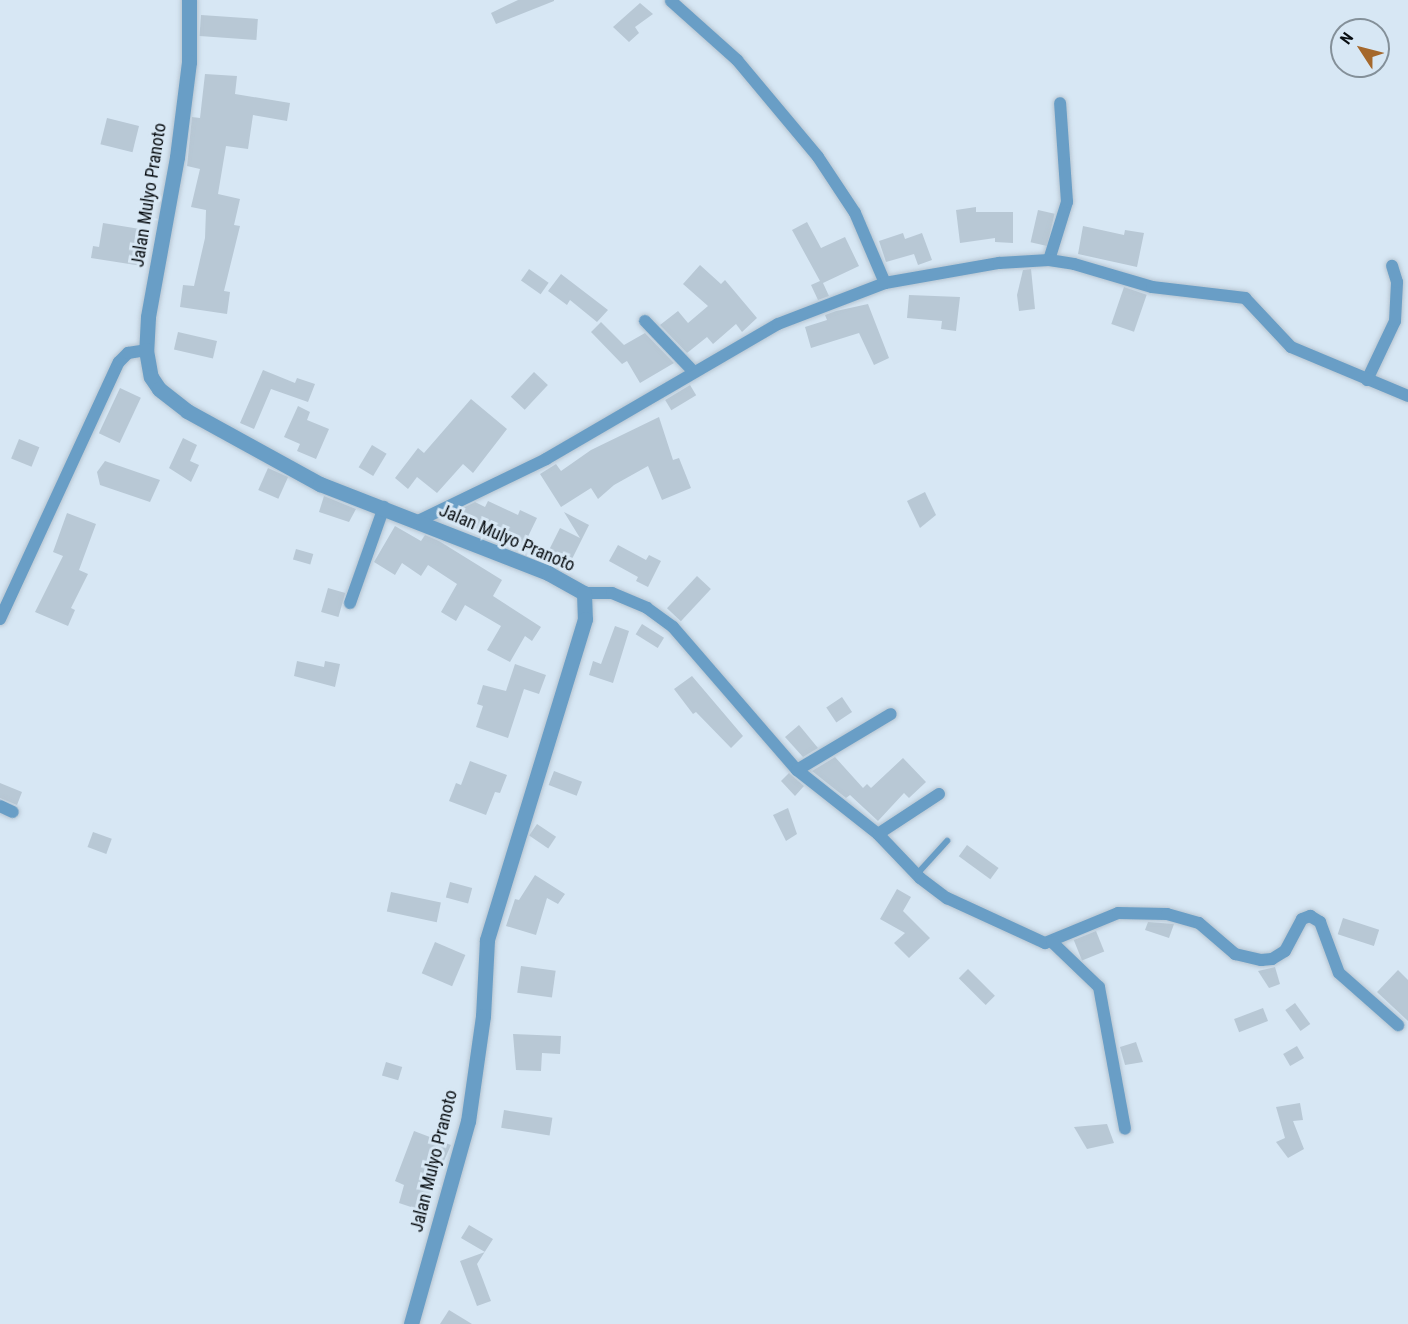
<!DOCTYPE html>
<style>
body{margin:0}
#map{position:relative;width:1408px;height:1324px;overflow:hidden;background:#d7e7f4;font-family:"Roboto Condensed",sans-serif}
div>[style]{position:absolute}
.building>*{inset:0;background:#b8c8d5;transform-origin:0 0}
.roads{filter:drop-shadow(0 0 2px #b6c4d0) drop-shadow(0 0 2px #b6c4d0)}
.service>*{height:6px;margin:-3px;padding:0 3px;transform-origin:3px;border-radius:3px;background:#699ec6}
.minor>*{height:12px;margin:-6px;padding:0 6px;transform-origin:6px;border-radius:6px;background:#699ec6}
.tertiary>*{height:15px;margin:-7.5px;padding:0 7.5px;transform-origin:7.5px;border-radius:7.5px;background:#699ec6}
span{translate:-50% -50%;white-space:nowrap;text-align:center;line-height:1.15;-webkit-text-stroke:6px #d7e7f4;paint-order:stroke}
.street-label{font-size:18px;color:#080d11}
.north{position:absolute;left:1330px;top:18px;width:60px;height:60px;box-sizing:border-box;background:#d7e7f4;border:2px solid #849099;border-radius:50%;rotate:306deg;font-size:16px;font-weight:700;line-height:24px;text-align:center;color:#080d11}
.north::after{content:'';display:block;margin:auto;width:21px;height:27px;background:#a5682c;clip-path:polygon(50% 0,100% 100%,50% 72%,0 100%)}
</style>
<div id="map">
<div class="building">
<div style="clip-path:polygon(518px 0,554px 0,554px 1px,496px 24px,491px 13px)"></div>
<div style="clip-path:polygon(640px 3px,653px 14px,635px 27px,639px 33px,629px 42px,613px 27px)"></div>
<div style="left:201px;top:15px;width:57px;height:21px;rotate:4deg"></div>
<div style="clip-path:polygon(205px 74px,237px 76px,235px 94px,290px 103px,287px 121px,253px 115px,248px 149px,226px 146px,218px 194px,240px 199px,234px 225px,240px 226px,224px 291px,230px 292px,227px 314px,180px 307px,183px 285px,194px 286px,205px 238px,206px 210px,191px 207px,200px 169px,187px 166px,192px 117px,200px 118px)"></div>
<div style="left:107px;top:118px;width:33px;height:27px;rotate:14deg"></div>
<div style="clip-path:polygon(976px 207px,976px 212px,1013px 212px,1013px 243px,995px 242px,995px 238px,960px 243px,956px 210px)"></div>
<div style="left:1038px;top:210px;width:17px;height:33px;rotate:13deg"></div>
<div style="clip-path:polygon(807px 222px,821px 248px,845px 237px,859px 266px,823px 283px,829px 296px,818px 300px,811px 285px,820px 281px,792px 230px)"></div>
<div style="clip-path:polygon(103px 223px,140px 229px,136px 253px,144px 254px,142px 266px,91px 258px,93px 246px,99px 247px)"></div>
<div style="clip-path:polygon(1083px 226px,1124px 235px,1125px 230px,1144px 233px,1137px 267px,1078px 254px)"></div>
<div style="clip-path:polygon(903px 233px,905px 239px,922px 233px,932px 260px,918px 265px,914px 254px,886px 262px,879px 241px)"></div>
<div style="clip-path:polygon(700px 265px,721px 284px,725px 280px,757px 318px,742px 332px,736px 324px,713px 344px,707px 337px,687px 353px,660px 325px,678px 311px,688px 323px,708px 306px,683px 284px)"></div>
<div style="left:529px;top:269px;width:24px;height:14px;rotate:35deg"></div>
<div style="clip-path:polygon(1031px 269px,1035px 309px,1019px 311px,1017px 295px,1023px 270px)"></div>
<div style="clip-path:polygon(561px 274px,608px 310px,597px 322px,570px 300px,567px 305px,548px 291px)"></div>
<div style="left:1124px;top:287px;width:24px;height:39px;rotate:19deg"></div>
<div style="clip-path:polygon(909px 295px,960px 297px,956px 331px,941px 329px,942px 321px,907px 318px)"></div>
<div style="clip-path:polygon(868px 304px,889px 358px,874px 365px,859px 333px,811px 348px,805px 327px,827px 320px,825px 315px,836px 311px)"></div>
<div style="clip-path:polygon(601px 322px,624px 345px,645px 333px,674px 363px,640px 383px,627px 361px,622px 364px,591px 332px)"></div>
<div style="left:178px;top:332px;width:40px;height:18px;rotate:13deg"></div>
<div style="clip-path:polygon(263px 370px,295px 383px,297px 378px,315px 384px,308px 402px,271px 389px,254px 429px,240px 423px)"></div>
<div style="left:534px;top:372px;width:19px;height:34px;rotate:43deg"></div>
<div style="left:690px;top:385px;width:12px;height:29px;rotate:59deg"></div>
<div style="left:120px;top:388px;width:23px;height:50px;rotate:25deg"></div>
<div style="clip-path:polygon(471px 399px,507px 429px,473px 473px,463px 464px,437px 493px,417px 477px,408px 489px,395px 478px,418px 448px,424px 453px)"></div>
<div style="clip-path:polygon(298px 406px,310px 412px,307px 420px,329px 429px,316px 459px,297px 451px,300px 444px,284px 437px)"></div>
<div style="clip-path:polygon(659px 417px,673px 460px,679px 458px,691px 488px,662px 500px,648px 466px,614px 485px,598px 499px,591px 488px,561px 507px,540px 474px,556px 464px,561px 471px,591px 450px)"></div>
<div style="clip-path:polygon(183px 438px,197px 445px,190px 461px,199px 465px,191px 482px,169px 468px)"></div>
<div style="left:19px;top:439px;width:22px;height:21px;rotate:22deg"></div>
<div style="left:372px;top:445px;width:17px;height:26px;rotate:31deg"></div>
<div style="clip-path:polygon(105px 461px,160px 480px,150px 502px,100px 485px,97px 472px)"></div>
<div style="left:268px;top:468px;width:22px;height:24px;rotate:24deg"></div>
<div style="clip-path:polygon(925px 492px,936px 515px,920px 528px,907px 501px)"></div>
<div style="clip-path:polygon(324px 496px,356px 509px,349px 522px,319px 512px)"></div>
<div style="clip-path:polygon(488px 501px,518px 515px,520px 510px,537px 518px,522px 549px,456px 519px,461px 509px,475px 502px,485px 507px)"></div>
<div style="clip-path:polygon(564px 512px,589px 525px,569px 565px,547px 554px,560px 528px,580px 538px)"></div>
<div style="clip-path:polygon(67px 513px,96px 524px,79px 570px,88px 574px,71px 608px,75px 610px,68px 626px,35px 612px,63px 556px,53px 552px)"></div>
<div style="clip-path:polygon(395px 526px,421px 541px,425px 535px,439px 541px,502px 580px,493px 596px,541px 627px,532px 641px,525px 636px,510px 662px,487px 650px,501px 626px,465px 605px,456px 621px,441px 612px,457px 584px,428px 565px,421px 576px,402px 563px,395px 575px,374px 562px)"></div>
<div style="clip-path:polygon(618px 545px,646px 560px,649px 555px,661px 561px,648px 587px,636px 581px,638px 577px,609px 561px)"></div>
<div style="left:296px;top:549px;width:18px;height:11px;rotate:16deg"></div>
<div style="left:697px;top:576px;width:19px;height:44px;rotate:43deg"></div>
<div style="left:328px;top:588px;width:18px;height:25px;rotate:16deg"></div>
<div style="left:642px;top:624px;width:26px;height:12px;rotate:32deg"></div>
<div style="clip-path:polygon(615px 626px,629px 631px,613px 683px,589px 675px,593px 661px,601px 664px)"></div>
<div style="clip-path:polygon(297px 661px,324px 667px,325px 661px,340px 664px,335px 687px,294px 676px)"></div>
<div style="clip-path:polygon(515px 664px,546px 675px,539px 694px,524px 689px,508px 738px,476px 727px,483px 706px,477px 704px,483px 685px,506px 691px)"></div>
<div style="clip-path:polygon(692px 676px,743px 736px,731px 748px,696px 712px,693px 714px,674px 689px)"></div>
<div style="left:842px;top:697px;width:18px;height:19px;rotate:56deg"></div>
<div style="clip-path:polygon(799px 725px,818px 748px,803px 757px,785px 737px)"></div>
<div style="clip-path:polygon(835px 757px,863px 788px,867px 784px,871px 788px,903px 758px,926px 782px,909px 798px,904px 793px,878px 821px,850px 795px,846px 798px,812px 771px)"></div>
<div style="clip-path:polygon(470px 761px,507px 775px,500px 793px,495px 792px,486px 815px,449px 801px,456px 783px,461px 785px)"></div>
<div style="left:554px;top:771px;width:30px;height:15px;rotate:21deg"></div>
<div style="clip-path:polygon(789px 773px,804px 786px,795px 796px,781px 781px)"></div>
<div style="clip-path:polygon(0 783px,22px 792px,17px 805px,0 798px)"></div>
<div style="clip-path:polygon(788px 808px,797px 834px,786px 841px,773px 815px)"></div>
<div style="left:537px;top:824px;width:23px;height:14px;rotate:34deg"></div>
<div style="left:93px;top:832px;width:20px;height:16px;rotate:20deg"></div>
<div style="left:967px;top:845px;width:39px;height:14px;rotate:36deg"></div>
<div style="clip-path:polygon(535px 875px,565px 894px,558px 904px,547px 898px,536px 935px,506px 926px,515px 899px,519px 900px)"></div>
<div style="left:450px;top:882px;width:23px;height:16px;rotate:15deg"></div>
<div style="clip-path:polygon(897px 889px,911px 897px,903px 911px,930px 938px,909px 958px,894px 943px,905px 933px,880px 919px)"></div>
<div style="left:391px;top:892px;width:51px;height:20px;rotate:12deg"></div>
<div style="left:1343px;top:918px;width:38px;height:17px;rotate:18deg"></div>
<div style="clip-path:polygon(1148px 922px,1174px 924px,1169px 938px,1145px 930px)"></div>
<div style="left:1096px;top:931px;width:22px;height:24px;rotate:68deg"></div>
<div style="left:435px;top:942px;width:33px;height:34px;rotate:23deg"></div>
<div style="left:521px;top:966px;width:35px;height:27px;rotate:8deg"></div>
<div style="clip-path:polygon(1275px 967px,1280px 984px,1269px 988px,1258px 971px)"></div>
<div style="left:968px;top:969px;width:38px;height:13px;rotate:45deg"></div>
<div style="clip-path:polygon(1398px 970px,1408px 980px,1408px 1021px,1377px 992px)"></div>
<div style="left:1295px;top:1003px;width:26px;height:12px;rotate:54deg"></div>
<div style="left:1263px;top:1008px;width:14px;height:31px;rotate:69deg"></div>
<div style="clip-path:polygon(513px 1034px,561px 1036px,560px 1054px,542px 1053px,541px 1071px,516px 1070px)"></div>
<div style="clip-path:polygon(1136px 1042px,1143px 1062px,1125px 1065px,1120px 1047px)"></div>
<div style="left:1297px;top:1046px;width:14px;height:16px;rotate:60deg"></div>
<div style="left:386px;top:1062px;width:17px;height:14px;rotate:17deg"></div>
<div style="clip-path:polygon(1300px 1103px,1303px 1120px,1293px 1121px,1304px 1149px,1288px 1158px,1276px 1142px,1285px 1138px,1276px 1107px)"></div>
<div style="left:504px;top:1110px;width:49px;height:18px;rotate:9deg"></div>
<div style="clip-path:polygon(1107px 1124px,1114px 1143px,1087px 1149px,1074px 1127px)"></div>
<div style="clip-path:polygon(414px 1131px,451px 1145px,428px 1197px,426px 1212px,399px 1203px,404px 1185px,395px 1181px)"></div>
<div style="clip-path:polygon(469px 1225px,493px 1239px,477px 1264px,491px 1301px,477px 1306px,460px 1261px,485px 1252px,461px 1238px)"></div>
<div style="clip-path:polygon(449px 1310px,472px 1324px,440px 1324px)"></div>
</div>
<div class="roads">
<div class="service">
<div style="left:917px;top:874px;width:45px;rotate:-47.7deg"></div>
</div>
<div class="minor">
<div style="left:671px;top:1px;width:89px;rotate:41.8deg"></div>
<div style="left:737px;top:60px;width:126px;rotate:50.1deg"></div>
<div style="left:818px;top:157px;width:67px;rotate:56.5deg"></div>
<div style="left:855px;top:213px;width:76px;rotate:66.8deg"></div>
<div style="left:1049px;top:260px;width:61px;rotate:-72.8deg"></div>
<div style="left:1067px;top:202px;width:99px;rotate:-94deg"></div>
<div style="left:645px;top:321px;width:69px;rotate:46.2deg"></div>
<div style="left:1367px;top:380px;width:65px;rotate:-64.6deg"></div>
<div style="left:1395px;top:321px;width:39px;rotate:-87deg"></div>
<div style="left:1397px;top:282px;width:17px;rotate:-107deg"></div>
<div style="left:418px;top:521px;width:142px;rotate:-25.8deg"></div>
<div style="left:546px;top:459px;width:268px;rotate:-30.2deg"></div>
<div style="left:778px;top:324px;width:115px;rotate:-21deg"></div>
<div style="left:885px;top:283px;width:116px;rotate:-10deg"></div>
<div style="left:999px;top:263px;width:50px;rotate:-3.4deg"></div>
<div style="left:1049px;top:260px;width:25px;rotate:9deg"></div>
<div style="left:1074px;top:264px;width:81px;rotate:16.4deg"></div>
<div style="left:1152px;top:287px;width:94px;rotate:6.7deg"></div>
<div style="left:1245px;top:298px;width:67px;rotate:46.8deg"></div>
<div style="left:1291px;top:347px;width:127px;rotate:22.7deg"></div>
<div style="left:584px;top:593px;width:28px"></div>
<div style="left:612px;top:593px;width:38px;rotate:23deg"></div>
<div style="left:647px;top:608px;width:32px;rotate:36deg"></div>
<div style="left:673px;top:627px;width:189px;rotate:49.1deg"></div>
<div style="left:797px;top:770px;width:103px;rotate:38.3deg"></div>
<div style="left:878px;top:834px;width:61px;rotate:46.3deg"></div>
<div style="left:920px;top:878px;width:34px;rotate:37deg"></div>
<div style="left:947px;top:898px;width:108px;rotate:24.7deg"></div>
<div style="left:1045px;top:943px;width:79px;rotate:-22.3deg"></div>
<div style="left:1118px;top:913px;width:49px;rotate:1.2deg"></div>
<div style="left:1167px;top:914px;width:33px;rotate:16deg"></div>
<div style="left:1199px;top:923px;width:48px;rotate:40.7deg"></div>
<div style="left:1235px;top:954px;width:27px;rotate:13deg"></div>
<div style="left:1261px;top:960px;width:11px;rotate:-5deg"></div>
<div style="left:1272px;top:959px;width:15px;rotate:-32deg"></div>
<div style="left:1285px;top:951px;width:36px;rotate:-62deg"></div>
<div style="left:1302px;top:919px;width:9px;rotate:-21deg"></div>
<div style="left:1310px;top:916px;width:12px;rotate:31deg"></div>
<div style="left:1320px;top:922px;width:54px;rotate:69.6deg"></div>
<div style="left:1339px;top:973px;width:79px;rotate:41.4deg"></div>
<div style="left:350px;top:603px;width:102px;rotate:-70.5deg"></div>
<div style="left:0;top:619px;width:283px;rotate:-65.2deg"></div>
<div style="left:119px;top:362px;width:13px;rotate:-45deg"></div>
<div style="left:128px;top:353px;width:18px;rotate:-9deg"></div>
<div style="left:797px;top:770px;width:109px;rotate:-30.8deg"></div>
<div style="left:0;top:806px;width:14px;rotate:25deg"></div>
<div style="left:878px;top:834px;width:73px;rotate:-33.3deg"></div>
<div style="left:1052px;top:942px;width:65px;rotate:43.8deg"></div>
<div style="left:1099px;top:987px;width:144px;rotate:79.6deg"></div>
</div>
<div class="tertiary">
<div style="left:189px;top:0;width:62px;rotate:90deg"></div>
<div style="left:189px;top:62px;width:96px;rotate:97.2deg"></div>
<div style="left:177px;top:157px;width:163px;rotate:100.3deg"></div>
<div style="left:148px;top:317px;width:33px;rotate:93deg"></div>
<div style="left:146px;top:350px;width:27px;rotate:80deg"></div>
<div style="left:151px;top:377px;width:14px;rotate:56deg"></div>
<div style="left:159px;top:389px;width:36px;rotate:38deg"></div>
<div style="left:187px;top:411px;width:152px;rotate:28.8deg"></div>
<div style="left:320px;top:484px;width:245px;rotate:21.3deg"></div>
<div style="left:548px;top:573px;width:41px;rotate:29.1deg"></div>
<div style="left:584px;top:593px;width:26px;rotate:88deg"></div>
<div style="left:585px;top:619px;width:336px;rotate:107deg"></div>
<div style="left:487px;top:940px;width:76px;rotate:93deg"></div>
<div style="left:483px;top:1016px;width:106px;rotate:98.1deg"></div>
<div style="left:468px;top:1121px;width:211px;rotate:105.7deg"></div>
</div>
</div>
<div class="street-label">
<span style="left:149px;top:195px;rotate:-81deg">Jalan Mulyo Pranoto</span>
<span style="left:507px;top:538px;rotate:23deg">Jalan Mulyo Pranoto</span>
<span style="left:434px;top:1161px;rotate:-76deg">Jalan Mulyo Pranoto</span>
</div>
<div class="north">N</div>
</div>
